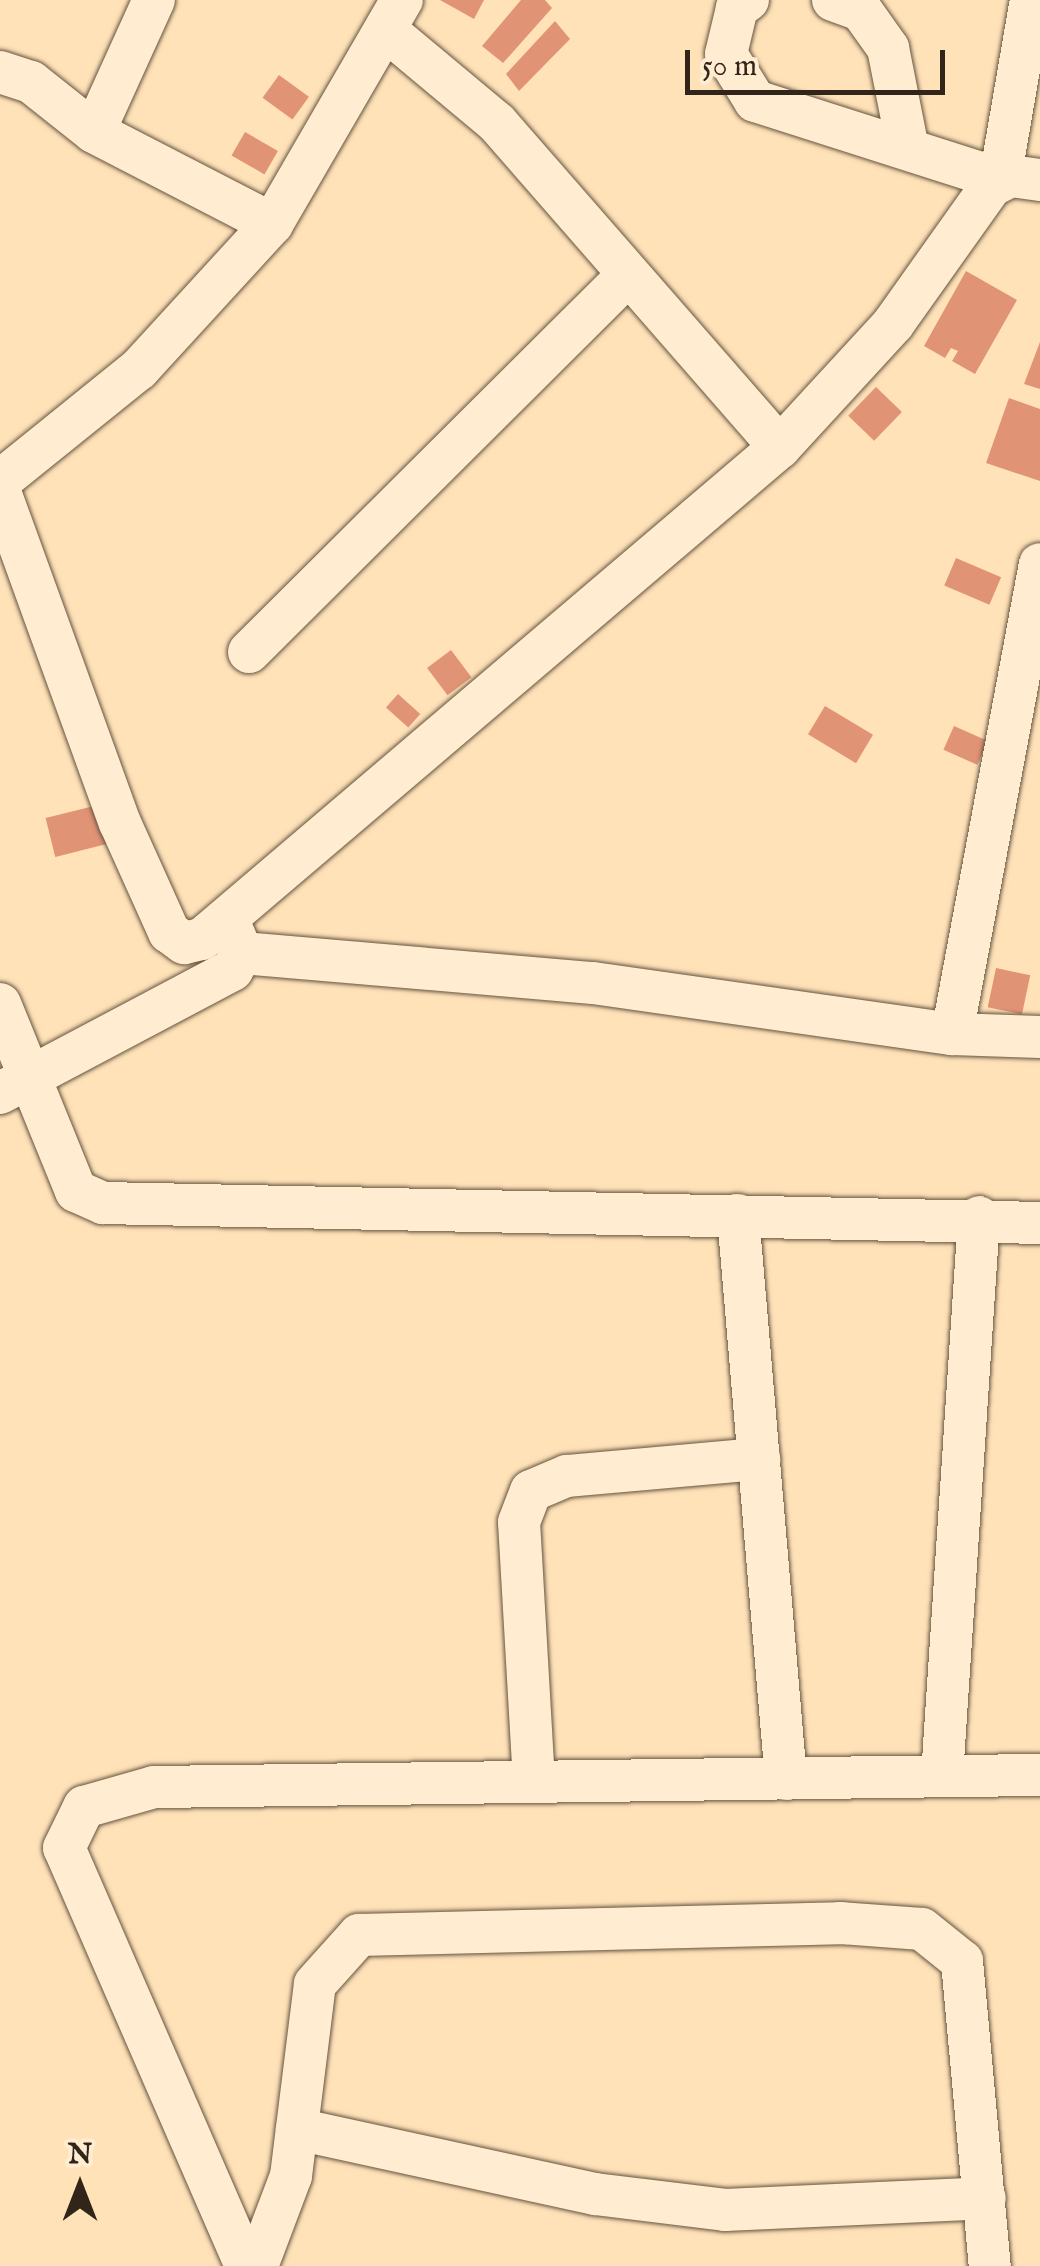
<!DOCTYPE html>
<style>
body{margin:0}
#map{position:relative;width:1040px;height:2266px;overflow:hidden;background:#ffe2b8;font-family:"IM FELL English",serif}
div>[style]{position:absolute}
.building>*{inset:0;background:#e19375;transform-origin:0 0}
.roads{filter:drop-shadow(0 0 2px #645440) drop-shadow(0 0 2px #645440)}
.minor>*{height:42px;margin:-21px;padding:0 21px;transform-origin:21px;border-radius:21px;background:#ffecd1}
span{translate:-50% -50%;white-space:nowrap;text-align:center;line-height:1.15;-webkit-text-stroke:8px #ffecd1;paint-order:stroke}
.north{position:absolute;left:30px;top:2136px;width:100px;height:100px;-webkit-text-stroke:8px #ffecd1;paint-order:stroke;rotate:0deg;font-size:28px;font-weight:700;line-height:40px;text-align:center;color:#302518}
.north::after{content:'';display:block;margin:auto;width:35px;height:45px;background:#302518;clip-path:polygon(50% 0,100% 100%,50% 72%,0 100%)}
.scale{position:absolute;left:685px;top:50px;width:260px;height:45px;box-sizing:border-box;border:5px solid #302518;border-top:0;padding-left:12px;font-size:30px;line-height:35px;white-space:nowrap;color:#302518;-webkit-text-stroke:8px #ffecd1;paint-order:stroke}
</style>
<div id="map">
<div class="building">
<div style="clip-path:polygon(440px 0,484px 0,474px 19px)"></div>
<div style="clip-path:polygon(521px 0,545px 0,552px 8px,503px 63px,482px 46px)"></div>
<div style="clip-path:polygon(555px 21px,570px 39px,519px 91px,506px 74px)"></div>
<div style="left:279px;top:75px;width:37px;height:28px;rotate:36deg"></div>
<div style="left:245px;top:132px;width:38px;height:27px;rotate:30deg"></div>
<div style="clip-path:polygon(966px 271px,1017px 300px,975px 374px,952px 361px,958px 351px,951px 348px,945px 358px,924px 346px)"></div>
<div style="clip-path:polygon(1040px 342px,1040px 389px,1024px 384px)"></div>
<div style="left:876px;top:387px;width:36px;height:40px;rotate:44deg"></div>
<div style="clip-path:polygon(1009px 398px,1040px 409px,1040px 481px,986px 463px)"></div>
<div style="left:956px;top:558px;width:49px;height:30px;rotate:23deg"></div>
<div style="left:451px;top:650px;width:34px;height:30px;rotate:53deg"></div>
<div style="left:398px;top:694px;width:30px;height:18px;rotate:42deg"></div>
<div style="left:825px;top:706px;width:56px;height:33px;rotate:31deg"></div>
<div style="left:954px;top:726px;width:37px;height:26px;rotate:24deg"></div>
<div style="left:98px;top:805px;width:40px;height:54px;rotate:76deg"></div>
<div style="left:996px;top:968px;width:35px;height:40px;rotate:12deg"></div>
</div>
<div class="roads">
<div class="minor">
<div style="left:748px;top:0;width:14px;rotate:144deg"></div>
<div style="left:737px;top:8px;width:47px;rotate:103.4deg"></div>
<div style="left:726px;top:54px;width:55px;rotate:58.3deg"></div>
<div style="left:755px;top:101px;width:257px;rotate:17.7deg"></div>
<div style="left:1000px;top:179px;width:182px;rotate:-80.2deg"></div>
<div style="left:833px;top:0;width:30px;rotate:20deg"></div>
<div style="left:861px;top:10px;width:47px;rotate:54.6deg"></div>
<div style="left:888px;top:48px;width:103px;rotate:78.8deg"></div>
<div style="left:387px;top:31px;width:143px;rotate:39.9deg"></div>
<div style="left:497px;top:123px;width:430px;rotate:48.9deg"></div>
<div style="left:0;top:72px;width:33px;rotate:18deg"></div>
<div style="left:31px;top:82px;width:80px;rotate:38.4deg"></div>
<div style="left:94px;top:132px;width:200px;rotate:27.3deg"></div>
<div style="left:94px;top:132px;width:145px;rotate:-65.6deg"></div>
<div style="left:0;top:481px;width:179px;rotate:-38.9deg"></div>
<div style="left:139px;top:369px;width:197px;rotate:-47.5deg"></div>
<div style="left:272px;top:224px;width:259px;rotate:-59.9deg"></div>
<div style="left:0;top:492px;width:352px;rotate:70.1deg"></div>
<div style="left:120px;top:823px;width:120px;rotate:65.8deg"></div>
<div style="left:169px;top:932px;width:19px;rotate:36deg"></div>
<div style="left:184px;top:943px;width:18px;rotate:-13deg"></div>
<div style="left:202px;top:939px;width:759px;rotate:-40.4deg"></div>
<div style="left:780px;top:447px;width:167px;rotate:-47.4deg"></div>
<div style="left:893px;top:324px;width:169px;rotate:-54.6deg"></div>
<div style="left:991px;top:186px;width:22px;rotate:-27deg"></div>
<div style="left:1011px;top:176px;width:29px;rotate:8deg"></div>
<div style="left:249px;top:652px;width:535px;rotate:-44.85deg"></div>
<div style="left:242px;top:953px;width:352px;rotate:4.9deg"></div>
<div style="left:593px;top:983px;width:363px;rotate:8.1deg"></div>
<div style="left:952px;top:1034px;width:88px;rotate:2deg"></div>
<div style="left:0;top:1004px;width:202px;rotate:67.9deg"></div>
<div style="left:76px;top:1191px;width:30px;rotate:24deg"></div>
<div style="left:103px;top:1203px;width:937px;rotate:1.22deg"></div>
<div style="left:952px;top:1034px;width:478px;rotate:-79.4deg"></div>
<div style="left:0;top:1093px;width:263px;rotate:-27.9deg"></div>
<div style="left:232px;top:970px;width:20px;rotate:-60deg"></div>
<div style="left:242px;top:953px;width:26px;rotate:-113deg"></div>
<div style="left:738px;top:1215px;width:566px;rotate:85.14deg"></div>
<div style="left:942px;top:1776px;width:560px;rotate:-86.21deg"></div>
<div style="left:534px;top:1782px;width:260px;rotate:-93.3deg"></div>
<div style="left:519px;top:1522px;width:33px;rotate:-69deg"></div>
<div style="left:531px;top:1491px;width:39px;rotate:-23deg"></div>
<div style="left:567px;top:1476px;width:193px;rotate:-5.1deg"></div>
<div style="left:297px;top:2129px;width:305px;rotate:12.3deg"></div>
<div style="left:595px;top:2194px;width:131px;rotate:7deg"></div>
<div style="left:725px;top:2210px;width:260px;rotate:-2.6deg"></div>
<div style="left:246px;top:2266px;width:456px;rotate:-113.5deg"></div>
<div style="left:64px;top:1848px;width:46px;rotate:-64deg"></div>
<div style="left:84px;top:1807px;width:73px;rotate:-15.9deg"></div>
<div style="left:154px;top:1787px;width:886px;rotate:-0.78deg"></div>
<div style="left:257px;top:2266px;width:96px;rotate:-69.3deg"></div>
<div style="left:291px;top:2176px;width:193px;rotate:-82.9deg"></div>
<div style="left:315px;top:1984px;width:66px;rotate:-48.1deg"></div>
<div style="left:359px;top:1935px;width:481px;rotate:-1.4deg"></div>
<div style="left:840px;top:1923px;width:82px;rotate:4.2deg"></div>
<div style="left:922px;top:1929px;width:51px;rotate:38.7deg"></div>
<div style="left:962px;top:1961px;width:306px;rotate:84.8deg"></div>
</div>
</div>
<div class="north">N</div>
<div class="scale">50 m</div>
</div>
